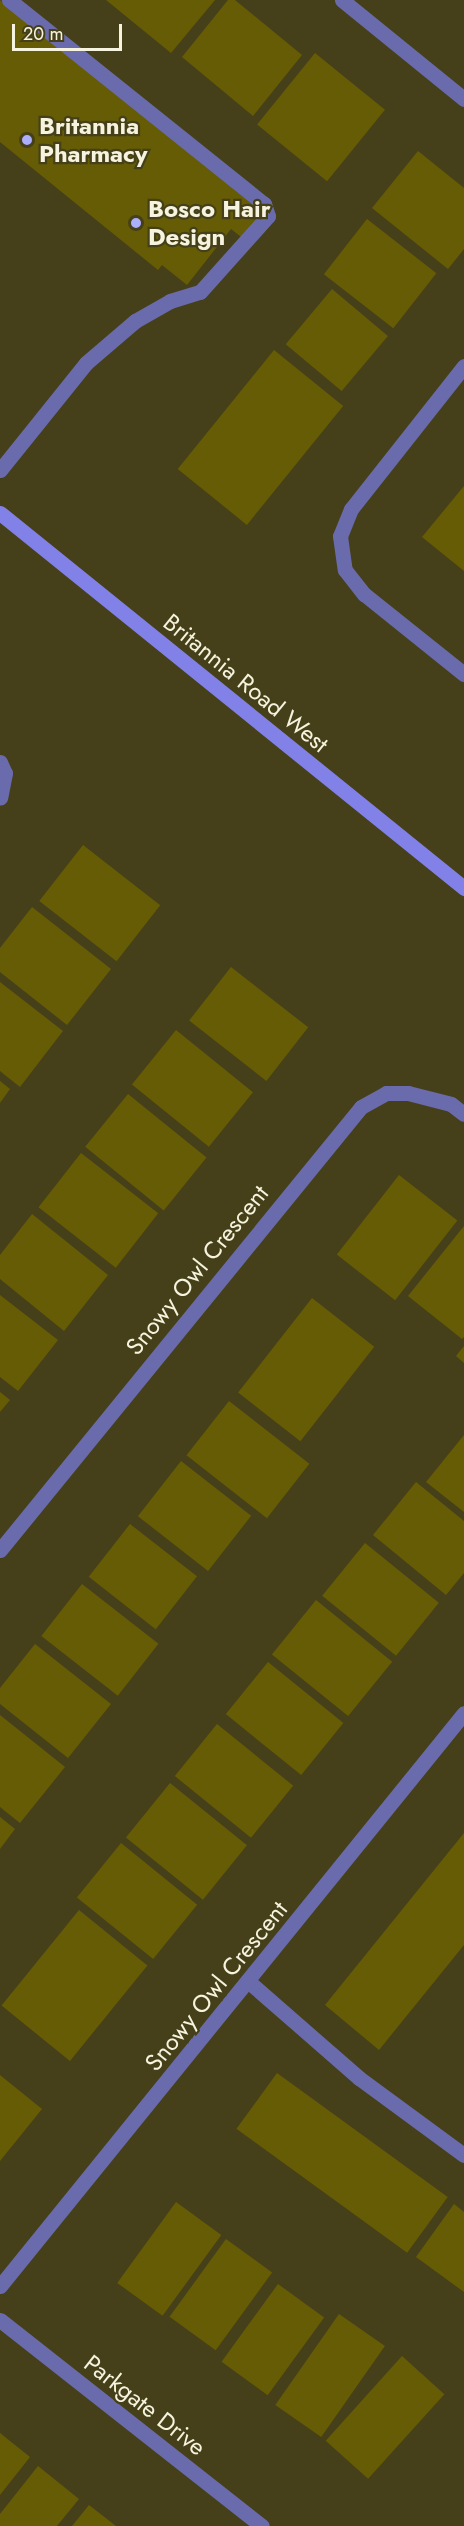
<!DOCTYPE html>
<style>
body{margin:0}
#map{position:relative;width:464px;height:2526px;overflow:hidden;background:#454019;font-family:Jost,sans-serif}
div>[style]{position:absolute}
.building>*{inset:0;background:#665c05;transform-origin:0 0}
.lane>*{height:15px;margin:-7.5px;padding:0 7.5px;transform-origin:7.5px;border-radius:7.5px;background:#6a6bac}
.street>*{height:15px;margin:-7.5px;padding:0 7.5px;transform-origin:7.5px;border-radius:7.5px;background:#6a6bac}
.secondary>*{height:15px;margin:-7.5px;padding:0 7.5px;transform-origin:7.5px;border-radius:7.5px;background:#8281e8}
.dots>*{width:16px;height:16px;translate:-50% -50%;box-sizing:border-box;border:3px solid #454019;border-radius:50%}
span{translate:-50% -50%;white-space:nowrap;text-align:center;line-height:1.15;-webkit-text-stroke:4.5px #454019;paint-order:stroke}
.poi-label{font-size:24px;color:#f6f3de;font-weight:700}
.left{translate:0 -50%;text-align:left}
.street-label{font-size:24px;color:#f6f3de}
.scale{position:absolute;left:12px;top:24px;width:110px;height:27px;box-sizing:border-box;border:3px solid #f6f3de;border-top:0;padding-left:8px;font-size:18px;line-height:21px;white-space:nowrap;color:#f6f3de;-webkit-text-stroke:4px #454019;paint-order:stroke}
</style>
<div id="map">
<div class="building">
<div style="clip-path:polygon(0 0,266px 214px,245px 240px,231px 229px,187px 285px,162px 265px,158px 270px,0 142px)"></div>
<div style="clip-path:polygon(106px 0,215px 0,171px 53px)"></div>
<div style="clip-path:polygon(228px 0,235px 0,302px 55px,253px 116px,182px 57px)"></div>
<div style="left:315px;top:53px;width:90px;height:92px;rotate:39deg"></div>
<div style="clip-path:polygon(418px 151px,464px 188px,464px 249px,448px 269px,372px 208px)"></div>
<div style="left:367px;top:219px;width:88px;height:70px;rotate:38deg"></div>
<div style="left:332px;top:289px;width:73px;height:72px;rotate:40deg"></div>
<div style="left:274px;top:350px;width:89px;height:153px;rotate:39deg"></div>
<div style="clip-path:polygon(464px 486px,464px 571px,422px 537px)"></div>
<div style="left:83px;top:845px;width:98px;height:71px;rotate:38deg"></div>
<div style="clip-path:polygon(32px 907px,111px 969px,67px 1025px,0 972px,0 948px)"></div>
<div style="left:231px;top:967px;width:98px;height:68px;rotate:38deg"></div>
<div style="clip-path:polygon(0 982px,63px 1031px,20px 1087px,0 1071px)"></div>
<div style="left:176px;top:1030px;width:99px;height:70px;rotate:39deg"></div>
<div style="clip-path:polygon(0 1081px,10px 1089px,0 1103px)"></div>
<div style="left:128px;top:1094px;width:101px;height:68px;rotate:39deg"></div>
<div style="left:81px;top:1153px;width:98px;height:69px;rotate:38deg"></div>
<div style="left:399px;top:1175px;width:74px;height:101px;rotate:38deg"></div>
<div style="clip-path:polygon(32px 1214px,108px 1275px,64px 1331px,0 1279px,0 1255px)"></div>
<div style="clip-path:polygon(464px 1226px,464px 1337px,462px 1339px,408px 1296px)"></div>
<div style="clip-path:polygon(0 1295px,58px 1340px,18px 1391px,0 1377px)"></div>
<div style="left:312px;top:1298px;width:79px;height:120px;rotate:38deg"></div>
<div style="clip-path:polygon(464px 1346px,464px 1363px,456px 1356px)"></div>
<div style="clip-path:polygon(0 1392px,10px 1400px,0 1412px)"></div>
<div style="left:229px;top:1401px;width:102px;height:69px;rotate:38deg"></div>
<div style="clip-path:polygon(464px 1435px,464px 1512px,426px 1482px)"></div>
<div style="left:181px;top:1461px;width:89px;height:70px;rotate:38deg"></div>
<div style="clip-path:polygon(416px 1482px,464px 1521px,464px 1573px,446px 1595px,373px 1535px)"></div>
<div style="left:130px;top:1524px;width:85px;height:67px;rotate:38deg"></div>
<div style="left:365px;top:1543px;width:95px;height:68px;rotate:39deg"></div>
<div style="left:82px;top:1584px;width:97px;height:66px;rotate:38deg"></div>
<div style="left:316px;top:1600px;width:98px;height:70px;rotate:39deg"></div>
<div style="clip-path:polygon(35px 1644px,111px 1704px,68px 1758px,0 1704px,0 1688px)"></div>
<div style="left:268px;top:1662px;width:97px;height:67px;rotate:39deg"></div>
<div style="clip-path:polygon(0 1715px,65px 1767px,20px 1823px,0 1807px)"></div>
<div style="left:217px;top:1724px;width:98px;height:67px;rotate:39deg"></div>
<div style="left:170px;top:1783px;width:99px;height:70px;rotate:39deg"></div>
<div style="clip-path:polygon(0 1817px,15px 1829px,0 1849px)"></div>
<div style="clip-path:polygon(464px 1833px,464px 1945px,379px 2050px,325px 2005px)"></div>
<div style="left:121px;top:1843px;width:98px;height:70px;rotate:39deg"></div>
<div style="left:79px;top:1910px;width:88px;height:123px;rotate:39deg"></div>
<div style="left:277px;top:2073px;width:211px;height:69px;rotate:36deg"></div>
<div style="clip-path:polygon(0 2075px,42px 2109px,0 2161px)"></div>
<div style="left:176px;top:2202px;width:56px;height:100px;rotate:36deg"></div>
<div style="clip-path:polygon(454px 2204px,464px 2212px,464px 2292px,416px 2257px)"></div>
<div style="left:226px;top:2239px;width:57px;height:96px;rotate:36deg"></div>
<div style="left:278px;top:2284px;width:57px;height:96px;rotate:36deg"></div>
<div style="left:339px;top:2314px;width:56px;height:111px;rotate:35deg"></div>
<div style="left:402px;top:2356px;width:57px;height:114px;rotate:42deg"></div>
<div style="clip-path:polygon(0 2433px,30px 2457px,0 2495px)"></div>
<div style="clip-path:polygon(38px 2466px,79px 2499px,57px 2526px,0 2526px,0 2514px)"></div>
<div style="clip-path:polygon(89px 2505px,116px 2526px,72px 2526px)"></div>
</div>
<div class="lane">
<div style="left:0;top:470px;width:137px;rotate:-51.2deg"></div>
<div style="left:86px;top:363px;width:65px;rotate:-40.6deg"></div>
<div style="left:135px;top:321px;width:40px;rotate:-29.7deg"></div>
<div style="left:170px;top:301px;width:31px;rotate:-17deg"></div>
<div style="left:200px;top:292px;width:102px;rotate:-48.2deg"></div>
<div style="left:268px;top:216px;width:13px;rotate:-108deg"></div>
<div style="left:264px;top:204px;width:327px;rotate:-141.3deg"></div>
<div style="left:249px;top:1982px;width:146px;rotate:41.1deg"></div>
<div style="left:359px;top:2078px;width:130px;rotate:36.3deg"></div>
</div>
<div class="street">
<div style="left:342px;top:0;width:157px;rotate:39.1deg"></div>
<div style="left:464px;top:366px;width:182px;rotate:128.3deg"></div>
<div style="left:351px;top:509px;width:29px;rotate:112deg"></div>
<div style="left:340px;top:536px;width:34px;rotate:82deg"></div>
<div style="left:345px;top:570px;width:31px;rotate:52deg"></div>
<div style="left:364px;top:594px;width:128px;rotate:38.7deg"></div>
<div style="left:0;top:762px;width:12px;rotate:66deg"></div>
<div style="left:5px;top:773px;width:25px;rotate:101deg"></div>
<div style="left:0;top:1550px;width:571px;rotate:-50.82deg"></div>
<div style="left:361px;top:1107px;width:29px;rotate:-29deg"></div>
<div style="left:386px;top:1093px;width:22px"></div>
<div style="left:408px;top:1093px;width:44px;rotate:14.3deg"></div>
<div style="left:451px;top:1104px;width:16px;rotate:38deg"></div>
<div style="left:0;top:2286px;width:737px;rotate:-51deg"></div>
<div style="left:0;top:2320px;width:333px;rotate:38.2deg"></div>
</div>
<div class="secondary">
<div style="left:0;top:513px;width:597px;rotate:38.94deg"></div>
</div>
<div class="dots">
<div style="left:27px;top:140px;background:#acaffb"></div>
<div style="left:136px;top:223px;background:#acaffb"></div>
</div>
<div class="poi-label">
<span class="left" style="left:39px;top:140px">Britannia<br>Pharmacy</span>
<span class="left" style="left:148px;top:223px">Bosco Hair<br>Design</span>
</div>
<div class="street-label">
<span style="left:246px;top:683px;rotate:39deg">Britannia Road West</span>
<span style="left:197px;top:1270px;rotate:-51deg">Snowy Owl Crescent</span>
<span style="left:216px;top:1986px;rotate:-51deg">Snowy Owl Crescent</span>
<span style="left:145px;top:2405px;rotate:38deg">Parkgate Drive</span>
</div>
<div class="scale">20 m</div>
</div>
